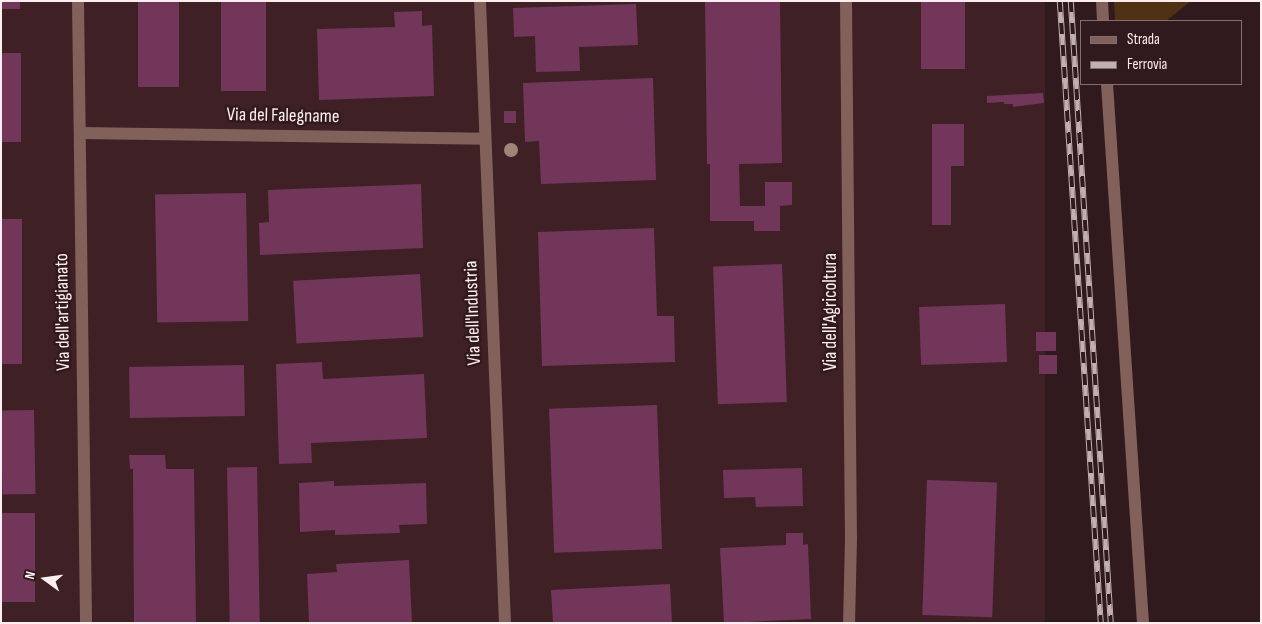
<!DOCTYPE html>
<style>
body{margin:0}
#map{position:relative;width:1262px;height:624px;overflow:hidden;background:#311a1d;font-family:"Sofia Sans Condensed",sans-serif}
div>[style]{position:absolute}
.built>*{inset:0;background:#3e2025;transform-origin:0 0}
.green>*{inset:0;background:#503114}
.building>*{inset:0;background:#72365a;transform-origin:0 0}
.minor>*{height:12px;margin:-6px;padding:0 6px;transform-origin:6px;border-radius:6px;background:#816159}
.rail>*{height:5.5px;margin-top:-2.75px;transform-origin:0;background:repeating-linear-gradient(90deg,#311a1d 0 11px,#c2afb1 0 22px);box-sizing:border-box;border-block:1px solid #c2afb1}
.trees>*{width:14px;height:14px;margin:-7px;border-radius:50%;background:#a18477}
span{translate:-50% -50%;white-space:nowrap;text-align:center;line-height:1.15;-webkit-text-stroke:5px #311a1d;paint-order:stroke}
.street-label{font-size:19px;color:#ffeeef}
.frame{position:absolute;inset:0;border:2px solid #ffeeef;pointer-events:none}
.legend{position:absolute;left:1080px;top:20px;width:162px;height:65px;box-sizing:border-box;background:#311a1d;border:1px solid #836f71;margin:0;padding:6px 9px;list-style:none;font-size:15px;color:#ffeeef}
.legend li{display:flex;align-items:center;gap:10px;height:25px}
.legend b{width:25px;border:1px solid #836f71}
.north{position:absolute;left:20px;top:554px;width:50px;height:50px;-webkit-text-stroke:4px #311a1d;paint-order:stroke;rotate:284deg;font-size:14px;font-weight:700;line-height:20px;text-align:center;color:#ffeeef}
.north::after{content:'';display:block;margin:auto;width:18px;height:22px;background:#ffeeef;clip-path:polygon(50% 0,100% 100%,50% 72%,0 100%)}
</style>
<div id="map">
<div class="built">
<div style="left:1px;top:1px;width:1044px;height:622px"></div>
</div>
<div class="green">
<div style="clip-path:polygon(1114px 1px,1191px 1px,1166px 21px,1115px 21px)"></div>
</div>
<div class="building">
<div style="left:1px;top:1px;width:19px;height:8px"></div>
<div style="left:138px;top:1px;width:41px;height:86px"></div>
<div style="left:221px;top:1px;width:45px;height:90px"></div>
<div style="clip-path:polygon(705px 1px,780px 1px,782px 163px,739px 164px,740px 206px,765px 206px,765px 182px,792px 182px,792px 205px,780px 206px,780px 231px,754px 231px,754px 221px,710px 221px,710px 164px,707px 164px)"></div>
<div style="left:921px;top:1px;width:44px;height:68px"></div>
<div style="clip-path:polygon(636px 4px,638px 45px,579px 47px,580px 71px,536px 72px,535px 36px,514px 37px,513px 8px)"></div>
<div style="clip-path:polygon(422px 11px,422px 26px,432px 25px,434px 96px,319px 100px,317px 29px,395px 27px,394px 12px)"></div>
<div style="left:1px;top:53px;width:20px;height:89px"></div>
<div style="clip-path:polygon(653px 78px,656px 180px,541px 184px,539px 141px,525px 142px,523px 83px)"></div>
<div style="clip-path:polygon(1043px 93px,1044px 103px,1013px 107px,1013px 104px,1004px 104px,1004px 102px,987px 103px,987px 96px)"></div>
<div style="left:504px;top:111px;width:12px;height:12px"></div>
<div style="clip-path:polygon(932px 124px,964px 124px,964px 166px,951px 166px,951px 225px,932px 225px)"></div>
<div style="clip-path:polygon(421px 184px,423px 248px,260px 255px,259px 223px,269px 222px,268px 190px)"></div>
<div style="left:246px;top:193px;width:128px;height:91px;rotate:89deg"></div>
<div style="left:1px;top:219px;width:21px;height:145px"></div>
<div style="clip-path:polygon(654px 228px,657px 316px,674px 316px,675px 362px,542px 366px,538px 232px)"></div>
<div style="left:782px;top:264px;width:138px;height:69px;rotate:88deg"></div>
<div style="left:420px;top:274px;width:63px;height:127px;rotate:87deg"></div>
<div style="left:1005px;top:304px;width:58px;height:86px;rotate:88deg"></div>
<div style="left:1056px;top:332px;width:19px;height:20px;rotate:90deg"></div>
<div style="left:1039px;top:355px;width:18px;height:19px"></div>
<div style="clip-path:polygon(322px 362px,323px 379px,424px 374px,427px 438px,311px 443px,312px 463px,279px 464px,276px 364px)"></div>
<div style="left:244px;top:365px;width:51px;height:115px;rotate:89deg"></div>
<div style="left:657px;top:405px;width:144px;height:108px;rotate:88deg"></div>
<div style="left:34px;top:410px;width:84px;height:33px;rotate:89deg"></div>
<div style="clip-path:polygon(129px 455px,165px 455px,166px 469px,194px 469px,196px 623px,134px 623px,133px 469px,130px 469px)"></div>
<div style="left:257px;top:467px;width:156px;height:30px;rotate:89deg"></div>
<div style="clip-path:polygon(802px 468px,803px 506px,756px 507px,755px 497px,724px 498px,723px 470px)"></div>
<div style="left:927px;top:480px;width:70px;height:135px;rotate:2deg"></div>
<div style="clip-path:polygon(334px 481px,334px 486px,426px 483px,427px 524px,399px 525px,400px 533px,335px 535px,335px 530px,300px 532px,299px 483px)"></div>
<div style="left:1px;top:513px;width:34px;height:89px"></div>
<div style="clip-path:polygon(786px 533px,803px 533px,803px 545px,808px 544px,811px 619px,724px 623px,720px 548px,786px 545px)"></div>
<div style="clip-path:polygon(409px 560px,412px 623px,309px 623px,307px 574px,337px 572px,336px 564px)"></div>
<div style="clip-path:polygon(670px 584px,672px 623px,553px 623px,551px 590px)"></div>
</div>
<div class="minor">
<div style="left:78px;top:1px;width:622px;rotate:89.26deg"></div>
<div style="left:480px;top:1px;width:623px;rotate:87.7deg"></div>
<div style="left:846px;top:1px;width:537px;rotate:89.47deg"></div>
<div style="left:851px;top:538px;width:85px;rotate:91.3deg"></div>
<div style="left:1102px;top:1px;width:20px;rotate:87deg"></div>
<div style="left:1107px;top:84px;width:540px;rotate:86.18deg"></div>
<div style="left:80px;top:133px;width:405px;rotate:0.8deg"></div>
</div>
<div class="rail">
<div style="left:1060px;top:1px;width:623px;rotate:86.23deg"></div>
<div style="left:1071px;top:1px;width:623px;rotate:86.32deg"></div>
</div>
<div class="trees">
<div style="left:511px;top:150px"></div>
</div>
<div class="street-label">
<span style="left:283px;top:116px;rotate:1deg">Via del Falegname</span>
<span style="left:63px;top:312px;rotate:-91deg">Via dell'artigianato</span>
<span style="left:831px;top:312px;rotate:-90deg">Via dell'Agricoltura</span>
<span style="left:473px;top:313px;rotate:-92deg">Via dell'Industria</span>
</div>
<div class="frame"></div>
<ul class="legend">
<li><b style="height:6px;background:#816159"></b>Strada</li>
<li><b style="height:6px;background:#c2afb1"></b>Ferrovia</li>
</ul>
<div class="north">N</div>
</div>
